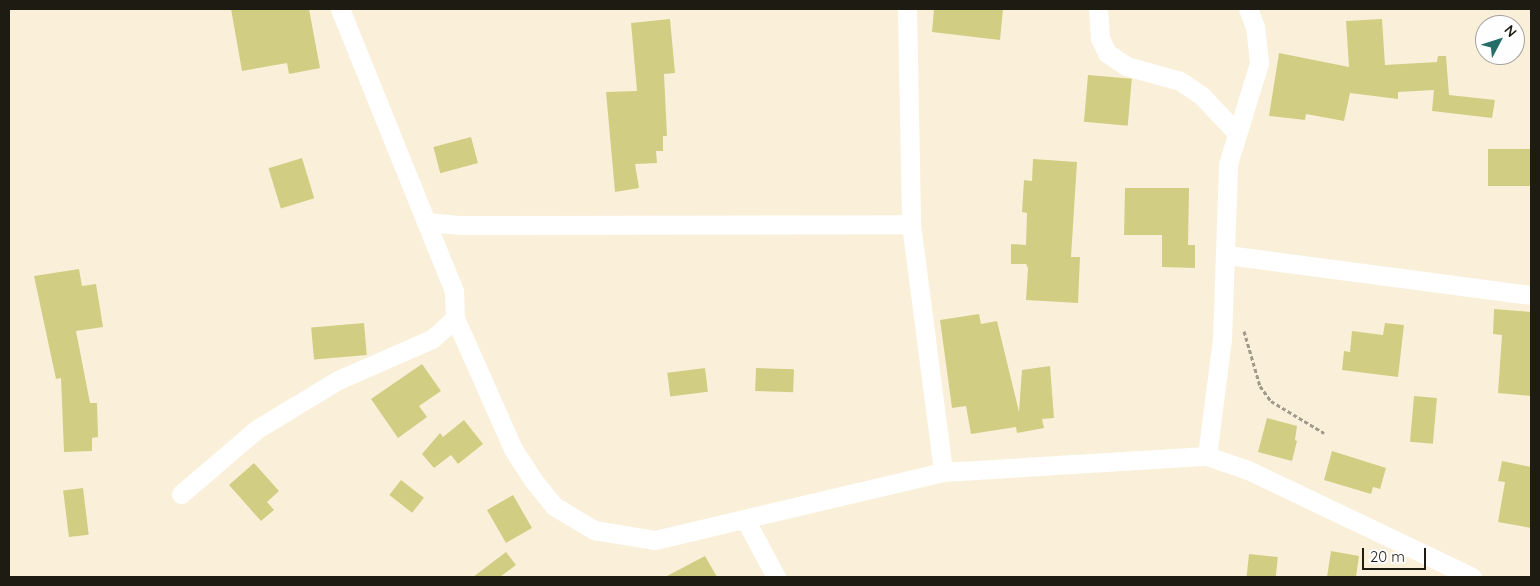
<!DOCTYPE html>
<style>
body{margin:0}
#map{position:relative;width:1540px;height:586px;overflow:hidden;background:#faf0da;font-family:Quicksand,sans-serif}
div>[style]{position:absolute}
.building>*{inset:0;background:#d1ce83;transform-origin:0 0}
.path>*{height:3px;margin-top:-1.5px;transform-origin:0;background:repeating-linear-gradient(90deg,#a19a8a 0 4px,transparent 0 6.5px)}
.minor>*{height:19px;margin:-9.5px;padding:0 9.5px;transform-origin:9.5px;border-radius:9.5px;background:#fff}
span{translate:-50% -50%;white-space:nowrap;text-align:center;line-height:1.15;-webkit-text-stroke:4px #fefefe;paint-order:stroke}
.frame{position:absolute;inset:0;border:10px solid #1e1b13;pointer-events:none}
.north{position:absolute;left:1475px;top:15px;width:50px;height:50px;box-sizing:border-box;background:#fefefe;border:1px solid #a4a3a0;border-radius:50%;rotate:50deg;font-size:14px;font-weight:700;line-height:20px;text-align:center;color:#1e1b13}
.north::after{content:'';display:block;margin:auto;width:18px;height:22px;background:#246e67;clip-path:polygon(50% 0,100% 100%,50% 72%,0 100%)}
.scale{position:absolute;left:1362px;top:548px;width:64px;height:22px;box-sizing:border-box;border:2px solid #1e1b13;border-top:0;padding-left:6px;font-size:15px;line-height:18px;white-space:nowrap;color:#1e1b13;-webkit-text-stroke:4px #fefefe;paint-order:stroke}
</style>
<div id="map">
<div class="building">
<div style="clip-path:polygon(231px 9px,309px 9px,320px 68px,289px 74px,287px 63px,242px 71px)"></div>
<div style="clip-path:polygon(934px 9px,1003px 9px,1000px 40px,932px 32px)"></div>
<div style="clip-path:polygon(670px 19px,675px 73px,664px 74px,667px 136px,663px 136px,663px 151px,656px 151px,657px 163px,635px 164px,639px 188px,615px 192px,606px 92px,637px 91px,631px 23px)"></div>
<div style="clip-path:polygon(1382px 19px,1385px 65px,1437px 62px,1438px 56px,1446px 56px,1449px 95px,1495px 100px,1492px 118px,1432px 111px,1434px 90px,1398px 92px,1398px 99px,1350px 93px,1344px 121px,1306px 114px,1305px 120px,1269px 116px,1279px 53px,1349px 67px,1346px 21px)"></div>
<div style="left:1088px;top:75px;width:44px;height:47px;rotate:5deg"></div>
<div style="left:471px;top:137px;width:27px;height:39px;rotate:75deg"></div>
<div style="left:1488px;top:149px;width:43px;height:37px"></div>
<div style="left:302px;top:158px;width:42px;height:35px;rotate:73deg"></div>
<div style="clip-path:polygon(1033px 159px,1077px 162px,1071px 257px,1080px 257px,1078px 303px,1026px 300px,1028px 268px,1026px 264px,1011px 264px,1011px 244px,1026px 245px,1027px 213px,1022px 212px,1024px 180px,1032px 181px)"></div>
<div style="clip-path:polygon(1125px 188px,1189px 188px,1188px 245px,1195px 245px,1195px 268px,1162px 267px,1162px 235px,1124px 235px)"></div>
<div style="clip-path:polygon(79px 269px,82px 286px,96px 284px,103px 327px,76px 331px,90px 403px,97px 403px,98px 437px,92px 438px,92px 451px,64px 452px,61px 378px,56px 379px,34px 276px)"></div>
<div style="clip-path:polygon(1494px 309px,1531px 312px,1531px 396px,1498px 393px,1502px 335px,1493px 334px)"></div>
<div style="clip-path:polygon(979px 314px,981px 324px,997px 321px,1019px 412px,1022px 370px,1050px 366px,1054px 418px,1042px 419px,1044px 428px,1017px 433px,1016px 427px,971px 434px,966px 406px,952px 408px,940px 320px)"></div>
<div style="left:364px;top:323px;width:32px;height:53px;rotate:85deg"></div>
<div style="clip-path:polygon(1385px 323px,1404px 325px,1398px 377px,1342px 370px,1344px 351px,1350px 352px,1352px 331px,1383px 335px)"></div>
<div style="clip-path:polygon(422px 364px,441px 391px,419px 406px,427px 417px,398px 438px,371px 399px)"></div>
<div style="left:705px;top:368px;width:24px;height:38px;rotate:83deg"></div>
<div style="left:756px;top:368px;width:38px;height:23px;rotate:2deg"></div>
<div style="left:1414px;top:396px;width:23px;height:46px;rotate:5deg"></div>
<div style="clip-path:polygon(1267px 418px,1297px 426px,1295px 440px,1297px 441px,1292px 461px,1258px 452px)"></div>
<div style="clip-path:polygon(464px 420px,483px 444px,458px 464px,451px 455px,434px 468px,422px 454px,440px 433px,443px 437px)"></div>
<div style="clip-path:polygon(1332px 451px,1386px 468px,1380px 489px,1373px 487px,1371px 494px,1324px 480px)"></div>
<div style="clip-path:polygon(1502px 461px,1531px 467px,1531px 528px,1498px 522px,1505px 482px,1498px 481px)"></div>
<div style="clip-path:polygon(254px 463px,279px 491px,267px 502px,274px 510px,261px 521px,229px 485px)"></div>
<div style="left:401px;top:480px;width:29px;height:19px;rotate:38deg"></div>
<div style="left:83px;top:488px;width:47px;height:20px;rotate:83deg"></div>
<div style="left:513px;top:495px;width:38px;height:30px;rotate:60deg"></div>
<div style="clip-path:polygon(1331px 551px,1359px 556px,1356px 577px,1327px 577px)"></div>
<div style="clip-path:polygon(506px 552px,516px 565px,500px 577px,473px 577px)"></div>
<div style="left:1249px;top:554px;width:29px;height:23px;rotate:6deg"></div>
<div style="clip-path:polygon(705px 556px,717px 577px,665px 577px)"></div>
</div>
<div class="path">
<div style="left:1244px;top:331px;width:57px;rotate:73.8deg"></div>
<div style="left:1260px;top:386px;width:19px;rotate:54deg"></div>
<div style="left:1271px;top:401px;width:62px;rotate:31.1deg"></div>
</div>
<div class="minor">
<div style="left:907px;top:9px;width:215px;rotate:88.9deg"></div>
<div style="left:911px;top:224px;width:250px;rotate:82.6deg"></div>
<div style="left:1098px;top:9px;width:29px;rotate:86deg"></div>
<div style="left:1100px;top:38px;width:17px;rotate:65deg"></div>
<div style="left:1107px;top:53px;width:23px;rotate:34deg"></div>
<div style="left:1126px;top:66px;width:56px;rotate:15.5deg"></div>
<div style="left:1180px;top:81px;width:25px;rotate:34deg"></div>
<div style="left:1201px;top:95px;width:51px;rotate:46.6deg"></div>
<div style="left:426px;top:222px;width:33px;rotate:5deg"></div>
<div style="left:459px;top:225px;width:452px;rotate:-0.1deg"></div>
<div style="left:1227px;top:255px;width:307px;rotate:7.5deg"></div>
<div style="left:455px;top:318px;width:143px;rotate:66.1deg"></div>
<div style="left:513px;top:449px;width:37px;rotate:57deg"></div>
<div style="left:533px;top:480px;width:33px;rotate:51deg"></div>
<div style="left:554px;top:506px;width:47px;rotate:31deg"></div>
<div style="left:594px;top:530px;width:62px;rotate:9.3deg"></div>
<div style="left:655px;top:540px;width:296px;rotate:-13.3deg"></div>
<div style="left:943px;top:472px;width:264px;rotate:-3.5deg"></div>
<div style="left:1207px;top:456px;width:43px;rotate:18.9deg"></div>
<div style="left:1248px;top:470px;width:248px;rotate:25.5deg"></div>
<div style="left:1207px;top:456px;width:118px;rotate:-82.7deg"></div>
<div style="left:1222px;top:339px;width:175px;rotate:-88deg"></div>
<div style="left:1228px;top:164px;width:106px;rotate:-72.9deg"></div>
<div style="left:1259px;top:63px;width:36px;rotate:-96deg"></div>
<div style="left:1255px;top:27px;width:19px;rotate:-111deg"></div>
<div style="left:181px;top:494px;width:100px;rotate:-40.5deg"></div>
<div style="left:257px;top:429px;width:95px;rotate:-31.2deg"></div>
<div style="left:338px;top:380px;width:103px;rotate:-23.6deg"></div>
<div style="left:432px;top:339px;width:31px;rotate:-42deg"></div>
<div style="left:455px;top:318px;width:27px;rotate:-92deg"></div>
<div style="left:454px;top:291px;width:304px;rotate:-112deg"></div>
<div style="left:746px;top:521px;width:64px;rotate:61.8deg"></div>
</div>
<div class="frame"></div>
<div class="north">N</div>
<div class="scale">20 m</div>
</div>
